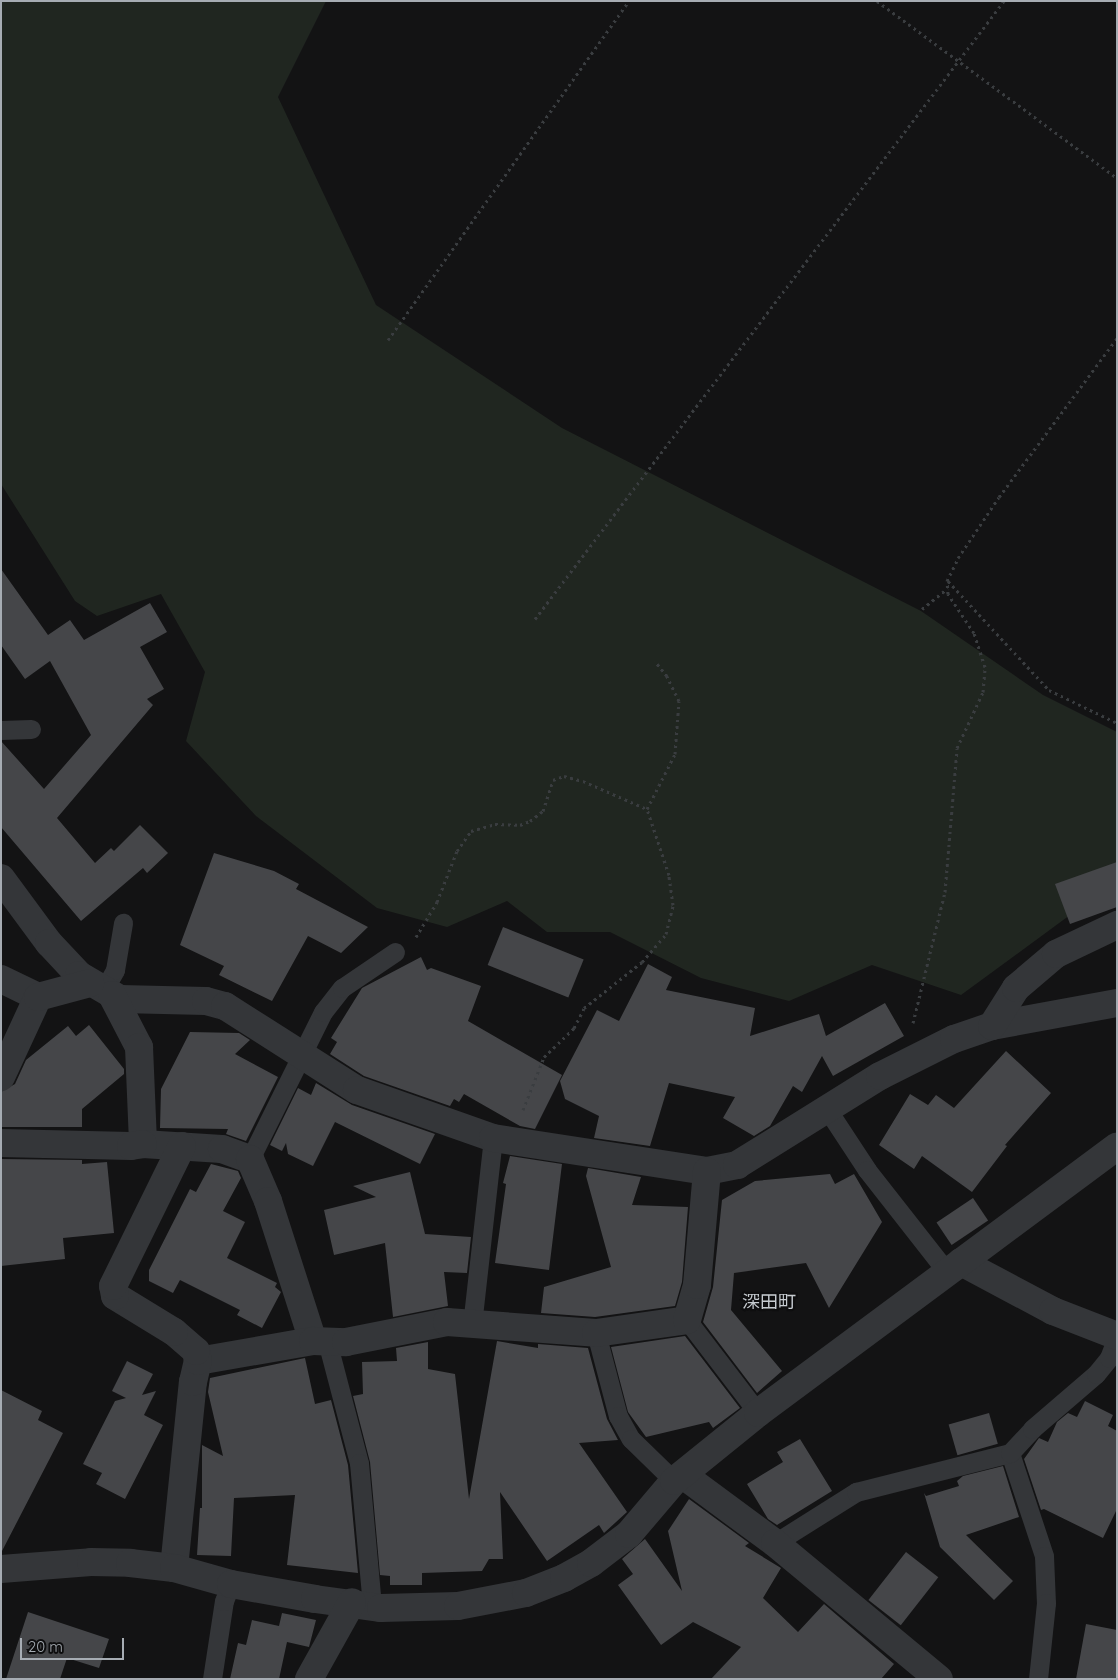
<!DOCTYPE html>
<meta charset="utf-8">
<style>
body{margin:0}
#map{position:relative;width:1118px;height:1680px;overflow:hidden;background:#131314;font-family:Quicksand,"Noto Sans JP",sans-serif}
div>[style]{position:absolute}
.green>*{inset:0;background:#202620}
.building>*{inset:0;background:#454649;transform-origin:0 0}
.path>*{height:3px;margin-top:-1.5px;transform-origin:0;background:repeating-linear-gradient(90deg,#3a3d40 0 2.5px,transparent 0 6.5px)}
.service>*{height:19px;margin:-9.5px;padding:0 9.5px;transform-origin:9.5px;border-radius:9.5px;background:#343639}
.minor>*{height:28px;margin:-14px;padding:0 14px;transform-origin:14px;border-radius:14px;background:#343639}
span{translate:-50% -50%;white-space:nowrap;text-align:center;line-height:1.15;-webkit-text-stroke:4.5px #0e0e0f;paint-order:stroke}
.quarter-label{font-size:18px;color:#c6cbd0}
.frame{position:absolute;inset:0;border:2px solid #a6acb3;pointer-events:none}
.scale{position:absolute;left:20px;top:1638px;width:104px;height:22px;box-sizing:border-box;border:2px solid #a6acb3;border-top:0;padding-left:6px;font-size:15px;line-height:18px;white-space:nowrap;color:#a6acb3;-webkit-text-stroke:4px #0e0e0f;paint-order:stroke}
</style>
<div id="map">
<div class="green">
<div style="clip-path:polygon(1px 1px,326px 1px,278px 97px,376px 305px,562px 428px,921px 611px,1043px 695px,1117px 732px,1117px 897px,1085px 904px,961px 995px,872px 965px,789px 1001px,701px 978px,610px 932px,547px 932px,507px 901px,447px 927px,377px 908px,256px 816px,186px 741px,205px 672px,161px 594px,97px 616px,75px 601px,1px 484px)"></div>
</div>
<div class="building">
<div style="clip-path:polygon(1px 569px,48px 635px,70px 620px,84px 640px,150px 603px,167px 632px,140px 647px,164px 689px,147px 699px,153px 705px,57px 818px,95px 863px,111px 848px,114px 851px,140px 825px,168px 853px,147px 873px,143px 868px,81px 921px,1px 827px,1px 741px,44px 789px,91px 735px,50px 661px,25px 679px,1px 645px)"></div>
<div style="clip-path:polygon(214px 853px,274px 871px,299px 884px,296px 889px,368px 927px,341px 953px,308px 936px,272px 1001px,219px 975px,224px 966px,180px 945px)"></div>
<div style="clip-path:polygon(1117px 862px,1117px 907px,1070px 924px,1055px 884px)"></div>
<div style="left:503px;top:927px;width:87px;height:41px;rotate:22deg"></div>
<div style="clip-path:polygon(421px 957px,427px 970px,431px 968px,481px 986px,468px 1021px,562px 1075px,535px 1129px,520px 1126px,464px 1094px,459px 1102px,454px 1099px,450px 1106px,364px 1076px,330px 1054px,337px 1042px,331px 1038px,362px 988px)"></div>
<div style="clip-path:polygon(648px 964px,672px 977px,666px 990px,755px 1008px,750px 1036px,819px 1014px,826px 1036px,885px 1003px,904px 1036px,833px 1076px,822px 1056px,802px 1092px,793px 1086px,770px 1126px,754px 1136px,723px 1118px,735px 1097px,669px 1083px,650px 1146px,594px 1138px,599px 1116px,565px 1099px,560px 1081px,597px 1010px,619px 1021px)"></div>
<div style="clip-path:polygon(89px 1025px,124px 1069px,124px 1074px,82px 1109px,82px 1127px,1px 1127px,1px 1092px,15px 1084px,26px 1060px,68px 1026px,76px 1036px)"></div>
<div style="clip-path:polygon(190px 1032px,239px 1033px,250px 1040px,235px 1054px,278px 1077px,246px 1141px,226px 1134px,228px 1129px,160px 1128px,161px 1089px)"></div>
<div style="clip-path:polygon(1006px 1051px,1051px 1093px,1005px 1145px,1007px 1146px,972px 1192px,922px 1156px,914px 1169px,879px 1145px,910px 1094px,928px 1105px,936px 1095px,954px 1108px)"></div>
<div style="clip-path:polygon(316px 1083px,352px 1105px,435px 1134px,420px 1164px,335px 1122px,313px 1166px,288px 1154px,286px 1143px,282px 1151px,270px 1145px,298px 1088px,311px 1095px)"></div>
<div style="clip-path:polygon(510px 1156px,562px 1164px,549px 1270px,495px 1263px,506px 1184px,503px 1183px)"></div>
<div style="clip-path:polygon(1px 1159px,82px 1160px,82px 1164px,107px 1162px,114px 1233px,63px 1238px,65px 1259px,1px 1266px)"></div>
<div style="clip-path:polygon(211px 1164px,238px 1171px,241px 1178px,223px 1211px,245px 1222px,227px 1258px,277px 1283px,275px 1287px,281px 1292px,262px 1328px,237px 1315px,240px 1310px,180px 1280px,173px 1293px,149px 1281px,149px 1270px,190px 1189px,196px 1192px)"></div>
<div style="clip-path:polygon(588px 1168px,641px 1177px,632px 1205px,688px 1207px,682px 1282px,675px 1306px,595px 1317px,541px 1313px,544px 1287px,611px 1267px,586px 1176px)"></div>
<div style="clip-path:polygon(410px 1172px,425px 1234px,471px 1237px,467px 1273px,444px 1272px,448px 1306px,393px 1317px,385px 1243px,334px 1255px,324px 1210px,376px 1197px,353px 1186px)"></div>
<div style="clip-path:polygon(830px 1174px,835px 1184px,854px 1174px,882px 1222px,829px 1308px,806px 1263px,734px 1273px,731px 1310px,782px 1371px,757px 1393px,703px 1322px,713px 1287px,722px 1200px,755px 1181px)"></div>
<div style="left:973px;top:1198px;width:27px;height:44px;rotate:56deg"></div>
<div style="clip-path:polygon(685px 1336px,740px 1408px,713px 1428px,709px 1422px,646px 1437px,628px 1412px,611px 1347px)"></div>
<div style="clip-path:polygon(497px 1341px,538px 1348px,538px 1344px,588px 1348px,607px 1419px,618px 1440px,579px 1443px,627px 1512px,604px 1533px,599px 1525px,547px 1561px,500px 1492px,503px 1559px,489px 1559px,482px 1571px,422px 1573px,422px 1585px,390px 1585px,390px 1576px,380px 1575px,370px 1462px,353px 1396px,363px 1394px,362px 1362px,397px 1361px,396px 1348px,428px 1342px,428px 1369px,455px 1374px,469px 1499px)"></div>
<div style="clip-path:polygon(305px 1358px,315px 1404px,331px 1400px,348px 1465px,358px 1573px,287px 1565px,295px 1495px,234px 1498px,231px 1556px,197px 1555px,200px 1508px,202px 1508px,202px 1445px,223px 1456px,208px 1392px,210px 1378px)"></div>
<div style="clip-path:polygon(127px 1361px,153px 1374px,142px 1395px,156px 1391px,144px 1415px,163px 1425px,125px 1499px,96px 1484px,102px 1473px,83px 1464px,115px 1401px,126px 1398px,112px 1391px)"></div>
<div style="clip-path:polygon(1px 1390px,42px 1411px,38px 1420px,63px 1433px,1px 1553px)"></div>
<div style="clip-path:polygon(1085px 1401px,1113px 1415px,1108px 1426px,1117px 1431px,1117px 1509px,1103px 1538px,1044px 1509px,1041px 1510px,1024px 1459px,1039px 1438px,1048px 1442px,1057px 1422px,1068px 1413px,1077px 1417px)"></div>
<div style="left:989px;top:1413px;width:32px;height:42px;rotate:74deg"></div>
<div style="clip-path:polygon(800px 1439px,832px 1491px,777px 1525px,768px 1519px,747px 1484px,783px 1462px,777px 1452px)"></div>
<div style="clip-path:polygon(1003px 1466px,1019px 1517px,966px 1535px,1013px 1581px,994px 1600px,940px 1547px,924px 1493px,926px 1496px,959px 1486px,957px 1481px,963px 1476px)"></div>
<div style="clip-path:polygon(689px 1499px,749px 1543px,745px 1546px,781px 1568px,763px 1598px,798px 1632px,824px 1604px,894px 1664px,881px 1679px,711px 1679px,741px 1647px,693px 1622px,661px 1645px,618px 1585px,633px 1574px,622px 1559px,645px 1539px,682px 1591px,668px 1531px)"></div>
<div style="left:906px;top:1552px;width:41px;height:61px;rotate:38deg"></div>
<div style="clip-path:polygon(28px 1612px,109px 1639px,99px 1668px,67px 1658px,60px 1679px,6px 1679px)"></div>
<div style="clip-path:polygon(282px 1613px,316px 1620px,309px 1647px,287px 1642px,279px 1679px,230px 1679px,238px 1643px,246px 1645px,252px 1620px,279px 1626px)"></div>
<div style="clip-path:polygon(1086px 1624px,1117px 1630px,1117px 1679px,1076px 1679px)"></div>
</div>
<div class="path">
<div style="left:877px;top:1px;width:298px;rotate:36.4deg"></div>
<div style="left:388px;top:340px;width:416px;rotate:-54.6deg"></div>
<div style="left:948px;top:581px;width:149px;rotate:47.2deg"></div>
<div style="left:1049px;top:690px;width:76px;rotate:25.9deg"></div>
<div style="left:922px;top:609px;width:33px;rotate:-39deg"></div>
<div style="left:535px;top:619px;width:776px;rotate:-52.81deg"></div>
<div style="left:416px;top:937px;width:41px;rotate:-59deg"></div>
<div style="left:437px;top:902px;width:55px;rotate:-68.6deg"></div>
<div style="left:457px;top:851px;width:24px;rotate:-55deg"></div>
<div style="left:471px;top:831px;width:25px;rotate:-16deg"></div>
<div style="left:495px;top:824px;width:25px;rotate:2deg"></div>
<div style="left:520px;top:825px;width:11px;rotate:-22deg"></div>
<div style="left:530px;top:821px;width:16px;rotate:-38deg"></div>
<div style="left:543px;top:811px;width:33px;rotate:-72deg"></div>
<div style="left:553px;top:780px;width:12px;rotate:-20deg"></div>
<div style="left:564px;top:776px;width:20px;rotate:15deg"></div>
<div style="left:583px;top:781px;width:70px;rotate:23.6deg"></div>
<div style="left:913px;top:1023px;width:135px;rotate:-76.3deg"></div>
<div style="left:945px;top:892px;width:144px;rotate:-85.2deg"></div>
<div style="left:957px;top:748px;width:62px;rotate:-65.1deg"></div>
<div style="left:983px;top:692px;width:25px;rotate:-85deg"></div>
<div style="left:985px;top:667px;width:36px;rotate:-108deg"></div>
<div style="left:974px;top:633px;width:47px;rotate:-123.7deg"></div>
<div style="left:948px;top:594px;width:13px;rotate:-94deg"></div>
<div style="left:947px;top:581px;width:25px;rotate:-64deg"></div>
<div style="left:958px;top:558px;width:73px;rotate:-56.1deg"></div>
<div style="left:999px;top:497px;width:198px;rotate:-53.4deg"></div>
<div style="left:523px;top:1110px;width:57px;rotate:-68.4deg"></div>
<div style="left:544px;top:1057px;width:42px;rotate:-44deg"></div>
<div style="left:574px;top:1028px;width:22px;rotate:-63deg"></div>
<div style="left:584px;top:1008px;width:74px;rotate:-38.4deg"></div>
<div style="left:642px;top:962px;width:37px;rotate:-49deg"></div>
<div style="left:666px;top:934px;width:30px;rotate:-76deg"></div>
<div style="left:673px;top:905px;width:30px;rotate:-98deg"></div>
<div style="left:669px;top:875px;width:70px;rotate:-108.4deg"></div>
<div style="left:647px;top:809px;width:62px;rotate:-63deg"></div>
<div style="left:675px;top:754px;width:53px;rotate:-85.7deg"></div>
<div style="left:679px;top:701px;width:28px;rotate:-116deg"></div>
<div style="left:667px;top:676px;width:19px;rotate:-129deg"></div>
</div>
<div class="service">
<div style="left:1px;top:730px;width:30px;rotate:-2deg"></div>
<div style="left:103px;top:991px;width:24px;rotate:-60deg"></div>
<div style="left:115px;top:970px;width:48px;rotate:-80.3deg"></div>
<div style="left:827px;top:1109px;width:73px;rotate:56.7deg"></div>
<div style="left:867px;top:1170px;width:130px;rotate:51.9deg"></div>
<div style="left:250px;top:1159px;width:164px;rotate:-63.6deg"></div>
<div style="left:323px;top:1012px;width:31px;rotate:-52deg"></div>
<div style="left:342px;top:988px;width:64px;rotate:-34.2deg"></div>
<div style="left:687px;top:1320px;width:117px;rotate:52.6deg"></div>
<div style="left:472px;top:1325px;width:188px;rotate:-83.6deg"></div>
<div style="left:596px;top:1333px;width:86px;rotate:75.2deg"></div>
<div style="left:618px;top:1416px;width:26px;rotate:61deg"></div>
<div style="left:631px;top:1439px;width:60px;rotate:44.3deg"></div>
<div style="left:327px;top:1341px;width:126px;rotate:75.3deg"></div>
<div style="left:359px;top:1463px;width:144px;rotate:84.8deg"></div>
<div style="left:1010px;top:1453px;width:108px;rotate:71.7deg"></div>
<div style="left:1044px;top:1556px;width:47px;rotate:87.6deg"></div>
<div style="left:1046px;top:1603px;width:76px;rotate:96deg"></div>
<div style="left:775px;top:1543px;width:96px;rotate:-32.2deg"></div>
<div style="left:856px;top:1492px;width:159px;rotate:-14.2deg"></div>
<div style="left:1010px;top:1453px;width:33px;rotate:-47deg"></div>
<div style="left:1032px;top:1429px;width:84px;rotate:-40.7deg"></div>
<div style="left:1096px;top:1374px;width:21px;rotate:-51deg"></div>
<div style="left:1109px;top:1358px;width:22px;rotate:-69deg"></div>
<div style="left:212px;top:1679px;width:79px;rotate:-81.3deg"></div>
<div style="left:224px;top:1601px;width:18px;rotate:-68deg"></div>
</div>
<div class="minor">
<div style="left:1px;top:878px;width:81px;rotate:53.6deg"></div>
<div style="left:49px;top:943px;width:44px;rotate:46.8deg"></div>
<div style="left:79px;top:975px;width:48px;rotate:30.3deg"></div>
<div style="left:120px;top:999px;width:86px;rotate:1.3deg"></div>
<div style="left:206px;top:1001px;width:20px;rotate:15deg"></div>
<div style="left:225px;top:1006px;width:156px;rotate:32.5deg"></div>
<div style="left:357px;top:1090px;width:144px;rotate:19.4deg"></div>
<div style="left:493px;top:1138px;width:217px;rotate:8.8deg"></div>
<div style="left:707px;top:1171px;width:31px;rotate:-11deg"></div>
<div style="left:737px;top:1165px;width:168px;rotate:-31.9deg"></div>
<div style="left:880px;top:1076px;width:83px;rotate:-26.6deg"></div>
<div style="left:954px;top:1039px;width:40px;rotate:-18.9deg"></div>
<div style="left:992px;top:1026px;width:127px;rotate:-10.4deg"></div>
<div style="left:1px;top:979px;width:41px;rotate:25.9deg"></div>
<div style="left:112px;top:995px;width:59px;rotate:62.6deg"></div>
<div style="left:139px;top:1047px;width:97px;rotate:87.6deg"></div>
<div style="left:143px;top:1144px;width:79px;rotate:3.6deg"></div>
<div style="left:222px;top:1149px;width:30px;rotate:20deg"></div>
<div style="left:250px;top:1159px;width:46px;rotate:66.8deg"></div>
<div style="left:268px;top:1201px;width:147px;rotate:72.2deg"></div>
<div style="left:992px;top:1026px;width:45px;rotate:-57.7deg"></div>
<div style="left:1016px;top:988px;width:52px;rotate:-40.4deg"></div>
<div style="left:1056px;top:954px;width:68px;rotate:-25.4deg"></div>
<div style="left:1px;top:1077px;width:88px;rotate:-65.2deg"></div>
<div style="left:38px;top:997px;width:54px;rotate:-15.1deg"></div>
<div style="left:1px;top:1143px;width:130px;rotate:1.3deg"></div>
<div style="left:131px;top:1146px;width:12px;rotate:-9deg"></div>
<div style="left:961px;top:1262px;width:104px;rotate:28deg"></div>
<div style="left:1053px;top:1311px;width:69px;rotate:21.3deg"></div>
<div style="left:198px;top:1361px;width:117px;rotate:-9.9deg"></div>
<div style="left:313px;top:1341px;width:33px;rotate:2deg"></div>
<div style="left:346px;top:1342px;width:103px;rotate:-11.2deg"></div>
<div style="left:447px;top:1322px;width:149px;rotate:4.2deg"></div>
<div style="left:596px;top:1333px;width:92px;rotate:-8.1deg"></div>
<div style="left:687px;top:1320px;width:36px;rotate:-74deg"></div>
<div style="left:697px;top:1285px;width:114px;rotate:-85deg"></div>
<div style="left:683px;top:1475px;width:114px;rotate:36.5deg"></div>
<div style="left:775px;top:1543px;width:213px;rotate:39.7deg"></div>
<div style="left:174px;top:1568px;width:187px;rotate:-84.2deg"></div>
<div style="left:193px;top:1382px;width:22px;rotate:-77deg"></div>
<div style="left:198px;top:1361px;width:10px;rotate:-101deg"></div>
<div style="left:196px;top:1351px;width:29px;rotate:-139deg"></div>
<div style="left:174px;top:1332px;width:69px;rotate:-148.6deg"></div>
<div style="left:115px;top:1296px;width:10px;rotate:-101deg"></div>
<div style="left:113px;top:1286px;width:156px;rotate:-63.8deg"></div>
<div style="left:1px;top:1569px;width:90px;rotate:-4.4deg"></div>
<div style="left:91px;top:1562px;width:39px;rotate:1deg"></div>
<div style="left:130px;top:1563px;width:44px;rotate:6.5deg"></div>
<div style="left:174px;top:1568px;width:59px;rotate:15.7deg"></div>
<div style="left:231px;top:1584px;width:85px;rotate:10.1deg"></div>
<div style="left:315px;top:1599px;width:67px;rotate:7.8deg"></div>
<div style="left:381px;top:1608px;width:77px;rotate:-1.5deg"></div>
<div style="left:458px;top:1606px;width:69px;rotate:-10.8deg"></div>
<div style="left:526px;top:1593px;width:41px;rotate:-21.5deg"></div>
<div style="left:564px;top:1578px;width:31px;rotate:-29deg"></div>
<div style="left:591px;top:1563px;width:48px;rotate:-37.3deg"></div>
<div style="left:629px;top:1534px;width:70px;rotate:-49.7deg"></div>
<div style="left:674px;top:1481px;width:108px;rotate:-39deg"></div>
<div style="left:758px;top:1413px;width:447px;rotate:-36.6deg"></div>
<div style="left:309px;top:1679px;width:88px;rotate:-60.8deg"></div>
</div>
<div class="quarter-label">
<span style="left:769px;top:1302px">深田町</span>
</div>
<div class="frame"></div>
<div class="scale">20 m</div>
</div>
